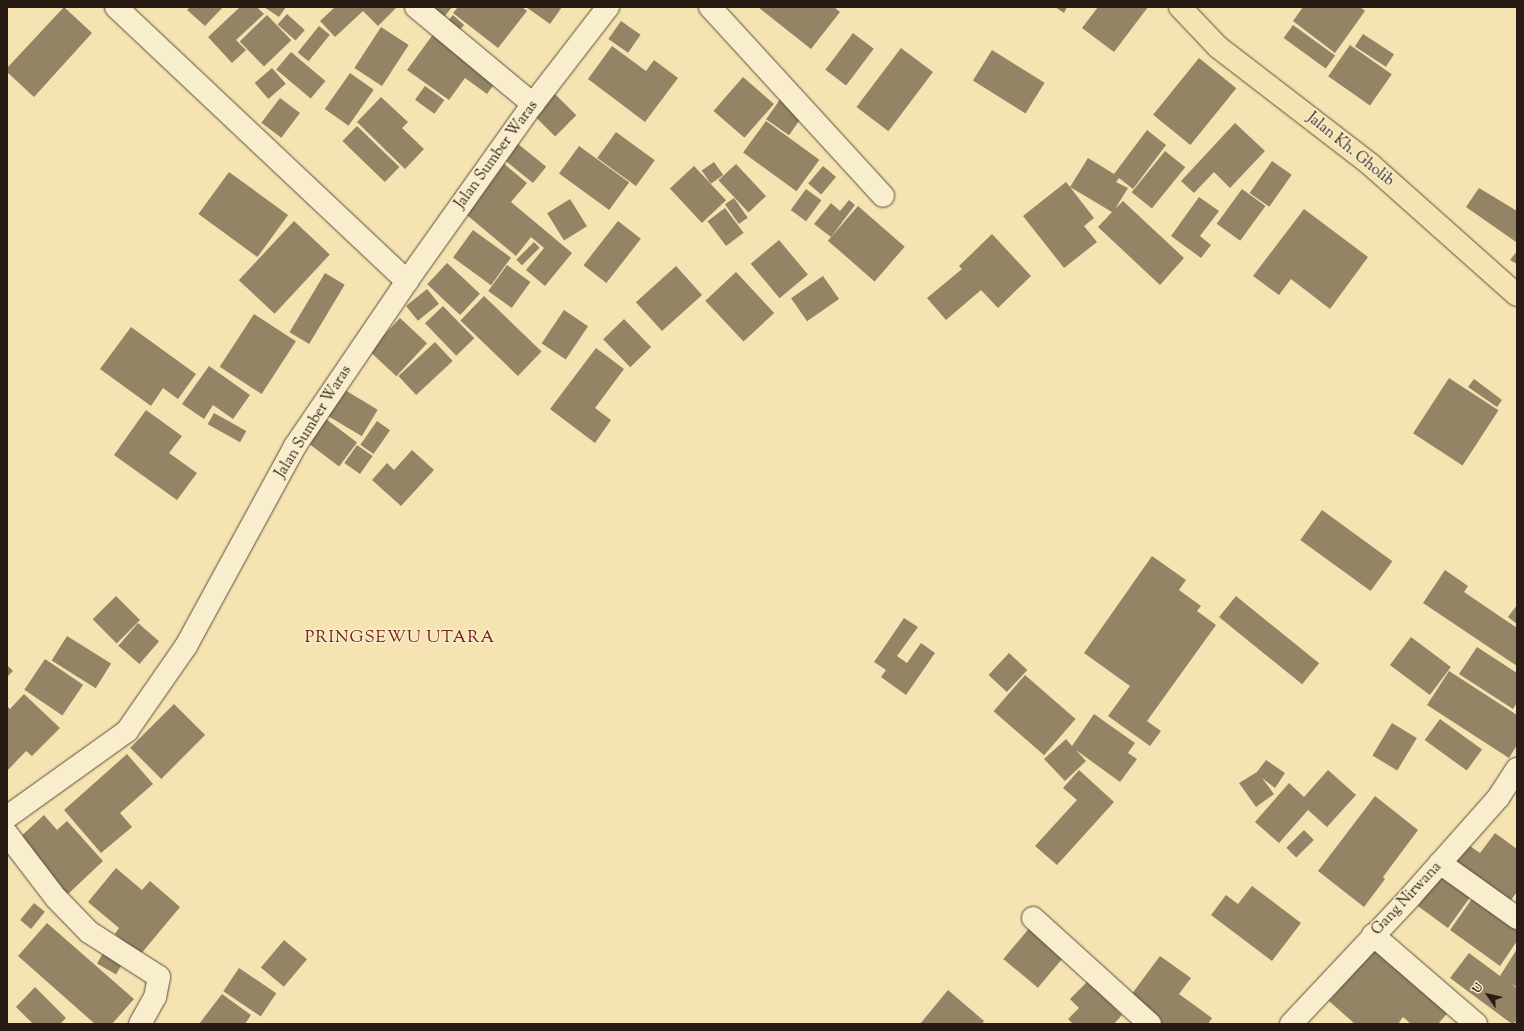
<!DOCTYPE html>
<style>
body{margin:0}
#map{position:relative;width:1524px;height:1031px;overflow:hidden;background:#f5e4b1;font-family:"Sorts Mill Goudy",serif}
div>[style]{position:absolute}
.building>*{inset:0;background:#938466;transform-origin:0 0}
.roads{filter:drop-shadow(0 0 1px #5b4d3b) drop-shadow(0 0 1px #5b4d3b)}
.minor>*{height:22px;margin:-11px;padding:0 11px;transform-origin:11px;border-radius:11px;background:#f8edcc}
.major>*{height:22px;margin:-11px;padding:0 11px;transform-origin:11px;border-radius:11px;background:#f5e4b1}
span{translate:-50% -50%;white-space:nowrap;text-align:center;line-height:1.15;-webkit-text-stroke:3px #f8edcc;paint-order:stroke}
.street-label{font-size:15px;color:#281b14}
.quarter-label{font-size:17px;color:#7a1f14;letter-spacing:1px}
.frame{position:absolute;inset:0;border:8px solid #281b14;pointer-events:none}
.north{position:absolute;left:1468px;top:975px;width:40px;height:40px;-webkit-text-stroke:3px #f8edcc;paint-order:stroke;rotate:304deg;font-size:11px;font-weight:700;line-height:16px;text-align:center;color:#281b14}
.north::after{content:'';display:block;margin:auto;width:14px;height:18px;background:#281b14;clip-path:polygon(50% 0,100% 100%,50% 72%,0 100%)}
</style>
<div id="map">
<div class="building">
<div style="clip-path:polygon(64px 7px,92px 33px,34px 97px,7px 72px,7px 68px)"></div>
<div style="clip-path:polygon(190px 7px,223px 7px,205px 26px,187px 10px)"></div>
<div style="clip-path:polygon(240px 7px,257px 7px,264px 14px,236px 40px,246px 50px,232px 63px,208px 37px)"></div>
<div style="clip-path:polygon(264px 7px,286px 7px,279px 17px)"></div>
<div style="clip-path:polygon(335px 7px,397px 7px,378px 26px,363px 11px,335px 37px,320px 21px)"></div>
<div style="clip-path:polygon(430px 7px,452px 7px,441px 21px)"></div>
<div style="clip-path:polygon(458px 7px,522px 7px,527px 11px,498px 48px,453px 13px)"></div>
<div style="clip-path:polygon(526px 7px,562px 7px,550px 24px)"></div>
<div style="clip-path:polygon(758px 7px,834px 7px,840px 12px,811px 49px)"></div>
<div style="clip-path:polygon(1055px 7px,1067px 7px,1064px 13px)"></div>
<div style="clip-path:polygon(1098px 7px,1148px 7px,1114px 52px,1082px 28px)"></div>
<div style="clip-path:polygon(1303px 7px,1360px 7px,1365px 11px,1335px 53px,1293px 21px)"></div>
<div style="left:287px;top:14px;width:24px;height:14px;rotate:42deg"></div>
<div style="left:267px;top:15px;width:35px;height:38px;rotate:46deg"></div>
<div style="left:453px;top:15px;width:15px;height:13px;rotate:42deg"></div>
<div style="left:621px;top:21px;width:24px;height:22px;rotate:35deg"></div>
<div style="left:1293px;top:25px;width:52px;height:16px;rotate:36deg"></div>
<div style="left:319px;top:26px;width:14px;height:34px;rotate:39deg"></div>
<div style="left:381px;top:27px;width:33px;height:49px;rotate:33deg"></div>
<div style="clip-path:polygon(434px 33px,498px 79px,487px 94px,465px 78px,449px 100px,407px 70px)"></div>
<div style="left:853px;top:33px;width:26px;height:46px;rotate:37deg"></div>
<div style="left:1363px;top:34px;width:37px;height:15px;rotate:33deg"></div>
<div style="left:1350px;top:45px;width:51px;height:38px;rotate:35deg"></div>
<div style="clip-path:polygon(612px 46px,646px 71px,654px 60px,678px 78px,645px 122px,588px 79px)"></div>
<div style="left:901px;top:48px;width:40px;height:74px;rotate:37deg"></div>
<div style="left:992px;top:50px;width:62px;height:36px;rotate:32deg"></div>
<div style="left:291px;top:52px;width:45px;height:23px;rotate:40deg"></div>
<div style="left:1199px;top:58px;width:48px;height:73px;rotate:39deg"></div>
<div style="left:272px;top:68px;width:21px;height:23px;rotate:49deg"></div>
<div style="left:350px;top:73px;width:29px;height:44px;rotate:35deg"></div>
<div style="left:743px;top:77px;width:41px;height:45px;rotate:41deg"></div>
<div style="left:425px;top:86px;width:24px;height:17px;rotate:36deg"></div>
<div style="left:553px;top:92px;width:33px;height:30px;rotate:45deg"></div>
<div style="clip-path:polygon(381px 97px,408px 122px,402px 128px,424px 149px,405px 169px,357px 122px)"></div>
<div style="left:280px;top:98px;width:25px;height:31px;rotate:37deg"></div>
<div style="left:781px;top:98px;width:28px;height:26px;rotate:35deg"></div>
<div style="left:766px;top:121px;width:66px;height:39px;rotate:36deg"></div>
<div style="clip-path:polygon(1235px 123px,1265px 151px,1230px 188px,1214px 172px,1194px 193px,1181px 181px)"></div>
<div style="left:357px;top:126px;width:59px;height:21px;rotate:44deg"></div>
<div style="clip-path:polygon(1147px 130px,1166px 145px,1133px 189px,1119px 178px,1116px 182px,1128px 188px,1115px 209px,1123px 201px,1184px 258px,1160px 285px,1098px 227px,1112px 212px,1070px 187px,1094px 218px,1084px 226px,1097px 242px,1064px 268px,1023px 216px,1066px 182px,1070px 187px,1088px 158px,1114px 174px)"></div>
<div style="left:616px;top:132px;width:48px;height:32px;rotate:36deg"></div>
<div style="left:512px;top:139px;width:44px;height:21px;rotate:39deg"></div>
<div style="left:579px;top:146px;width:62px;height:34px;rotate:36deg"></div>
<div style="left:1165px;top:151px;width:26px;height:53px;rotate:39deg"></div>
<div style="left:1272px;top:161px;width:24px;height:39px;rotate:35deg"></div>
<div style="left:714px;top:162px;width:16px;height:15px;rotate:55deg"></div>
<div style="clip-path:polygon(503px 163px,527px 183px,511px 202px,572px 253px,545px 286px,526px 270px,544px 248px,531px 237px,516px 256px,462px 211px)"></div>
<div style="left:736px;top:164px;width:44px;height:24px;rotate:47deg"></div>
<div style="left:694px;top:166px;width:47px;height:33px;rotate:47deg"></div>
<div style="left:823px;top:166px;width:17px;height:23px;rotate:40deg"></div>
<div style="left:229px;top:172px;width:73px;height:52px;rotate:36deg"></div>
<div style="clip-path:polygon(1479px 188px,1517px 211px,1516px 242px,1466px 207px)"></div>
<div style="left:806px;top:189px;width:19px;height:26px;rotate:36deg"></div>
<div style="left:1242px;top:189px;width:29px;height:43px;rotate:36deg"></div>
<div style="clip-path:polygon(1199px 197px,1219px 211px,1200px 236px,1211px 245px,1201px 258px,1171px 236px)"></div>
<div style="left:734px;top:198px;width:24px;height:11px;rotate:55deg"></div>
<div style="left:570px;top:199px;width:32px;height:27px;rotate:58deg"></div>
<div style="clip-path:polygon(849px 200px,855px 205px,831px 237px,814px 224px,831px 203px,840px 211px)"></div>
<div style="left:858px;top:206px;width:62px;height:46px;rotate:41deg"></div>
<div style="left:725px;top:208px;width:31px;height:22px;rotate:53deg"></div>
<div style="clip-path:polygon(1304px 209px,1368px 257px,1330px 309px,1291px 279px,1279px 295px,1253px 276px)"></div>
<div style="left:294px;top:221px;width:49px;height:81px;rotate:43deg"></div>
<div style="left:618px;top:221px;width:29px;height:56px;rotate:38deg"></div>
<div style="left:473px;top:230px;width:47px;height:34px;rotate:36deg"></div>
<div style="clip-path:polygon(992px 234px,1031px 276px,998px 308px,981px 290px,946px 320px,927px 298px,962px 269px,959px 266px)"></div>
<div style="left:779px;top:240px;width:45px;height:37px;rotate:50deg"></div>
<div style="left:534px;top:242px;width:8px;height:25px;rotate:45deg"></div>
<div style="clip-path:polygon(1517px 251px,1517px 264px,1510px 260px)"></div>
<div style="left:447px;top:263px;width:45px;height:29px;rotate:43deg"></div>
<div style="left:507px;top:265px;width:29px;height:32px;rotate:36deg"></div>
<div style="left:676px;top:266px;width:39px;height:54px;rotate:48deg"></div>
<div style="left:736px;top:272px;width:56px;height:42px;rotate:47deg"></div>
<div style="left:325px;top:273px;width:23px;height:69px;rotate:31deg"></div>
<div style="left:823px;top:276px;width:28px;height:39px;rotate:55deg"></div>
<div style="left:427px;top:289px;width:19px;height:27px;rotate:51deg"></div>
<div style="left:484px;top:296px;width:80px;height:34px;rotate:44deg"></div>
<div style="left:443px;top:306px;width:45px;height:25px;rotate:46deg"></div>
<div style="left:564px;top:310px;width:29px;height:40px;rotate:34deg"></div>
<div style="left:254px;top:314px;width:50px;height:63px;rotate:33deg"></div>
<div style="left:400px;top:318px;width:37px;height:45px;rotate:43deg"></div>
<div style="left:624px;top:319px;width:39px;height:29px;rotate:46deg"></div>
<div style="clip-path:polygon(131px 327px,196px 374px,178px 399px,163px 388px,151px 406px,100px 369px)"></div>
<div style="left:435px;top:342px;width:26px;height:50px;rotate:47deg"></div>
<div style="clip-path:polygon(596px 348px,624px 369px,595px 408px,611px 420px,595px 443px,550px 409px)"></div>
<div style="clip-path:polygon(209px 366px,250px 395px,233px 419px,213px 405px,204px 419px,182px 404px)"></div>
<div style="left:1449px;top:378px;width:59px;height:66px;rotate:33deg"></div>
<div style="clip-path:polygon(1474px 379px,1502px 400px,1497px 407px,1468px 387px)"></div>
<div style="left:340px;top:387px;width:44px;height:31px;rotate:31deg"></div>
<div style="clip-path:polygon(146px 410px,182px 436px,169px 453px,197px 473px,177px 500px,114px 455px)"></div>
<div style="left:214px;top:413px;width:37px;height:13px;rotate:29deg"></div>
<div style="left:322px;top:416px;width:44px;height:30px;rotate:37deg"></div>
<div style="left:377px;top:421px;width:16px;height:29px;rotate:35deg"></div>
<div style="left:357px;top:445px;width:19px;height:22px;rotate:35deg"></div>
<div style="clip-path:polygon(412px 450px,434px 470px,401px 506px,372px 480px,387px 463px,394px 470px)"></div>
<div style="left:1322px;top:510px;width:87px;height:37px;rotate:36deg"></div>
<div style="clip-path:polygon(1152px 556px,1186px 580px,1179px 590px,1201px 606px,1197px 611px,1216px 625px,1147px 721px,1161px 731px,1150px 746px,1108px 716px,1130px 686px,1084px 653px)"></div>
<div style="clip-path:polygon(1445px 570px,1468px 586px,1464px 592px,1517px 628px,1517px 666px,1423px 603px)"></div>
<div style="left:116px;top:596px;width:34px;height:33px;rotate:45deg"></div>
<div style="left:1236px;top:596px;width:107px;height:27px;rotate:39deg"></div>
<div style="clip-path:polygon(1517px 605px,1517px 624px,1508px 617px)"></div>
<div style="clip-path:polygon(904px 618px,918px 627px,897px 656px,907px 663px,921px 643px,935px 653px,906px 695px,881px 677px,886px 670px,874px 662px)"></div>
<div style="left:138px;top:623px;width:28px;height:30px;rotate:41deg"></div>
<div style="left:67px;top:636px;width:52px;height:29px;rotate:32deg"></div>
<div style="left:1411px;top:637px;width:50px;height:35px;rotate:37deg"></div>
<div style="clip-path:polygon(1477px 647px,1517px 673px,1517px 703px,1513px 709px,1459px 674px)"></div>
<div style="left:1009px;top:653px;width:25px;height:30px;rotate:43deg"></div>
<div style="left:45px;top:659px;width:46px;height:37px;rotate:34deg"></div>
<div style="clip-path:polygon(7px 665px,13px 671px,7px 677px)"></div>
<div style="clip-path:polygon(1449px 671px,1517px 715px,1517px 745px,1509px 758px,1427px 705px)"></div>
<div style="left:1025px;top:675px;width:67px;height:48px;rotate:41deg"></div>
<div style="clip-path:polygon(24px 694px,60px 728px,32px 756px,26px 751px,7px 771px,7px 706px,10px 709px)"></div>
<div style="left:174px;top:704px;width:44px;height:62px;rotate:45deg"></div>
<div style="clip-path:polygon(1094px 714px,1135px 743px,1128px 753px,1137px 759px,1120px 782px,1076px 750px,1086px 761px,1065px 781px,1044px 759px,1066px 739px,1072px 746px)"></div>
<div style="left:1440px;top:719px;width:52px;height:26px;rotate:36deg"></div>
<div style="left:1392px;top:723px;width:29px;height:38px;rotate:31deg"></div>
<div style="clip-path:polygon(127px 754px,153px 784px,120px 813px,132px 827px,101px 853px,64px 810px)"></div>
<div style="clip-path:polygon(1266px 760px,1285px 773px,1275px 788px,1262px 778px,1274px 794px,1256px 807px,1239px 783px,1257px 772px)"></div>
<div style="clip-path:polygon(1079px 770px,1114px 802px,1057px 865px,1035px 846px,1077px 800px,1063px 788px)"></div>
<div style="clip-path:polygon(1328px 770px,1356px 795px,1327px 827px,1308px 810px,1279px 843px,1255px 822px,1289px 783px,1304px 797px)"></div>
<div style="clip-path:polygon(1375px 796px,1418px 830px,1383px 877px,1385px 879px,1364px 907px,1318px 871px)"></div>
<div style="clip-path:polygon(44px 815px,57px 830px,67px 821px,103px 861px,67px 895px,17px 840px)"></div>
<div style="left:1304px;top:830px;width:14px;height:25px;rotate:45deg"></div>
<div style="clip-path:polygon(1495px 833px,1517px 849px,1517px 892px,1507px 905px,1452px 864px,1467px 844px,1480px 853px)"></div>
<div style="clip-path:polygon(116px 868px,142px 890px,150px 881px,180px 907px,140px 955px,115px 934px,119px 928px,88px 902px)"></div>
<div style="left:1440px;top:869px;width:41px;height:43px;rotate:36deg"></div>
<div style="clip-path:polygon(1252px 886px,1301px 923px,1272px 961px,1211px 915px,1226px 895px,1238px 904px)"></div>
<div style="clip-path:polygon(1476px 893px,1517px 923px,1517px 941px,1500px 966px,1450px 930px)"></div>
<div style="left:34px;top:903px;width:14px;height:22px;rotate:39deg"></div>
<div style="clip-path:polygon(47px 923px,134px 999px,112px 1024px,95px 1024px,18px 956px)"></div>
<div style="left:1031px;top:926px;width:45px;height:43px;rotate:40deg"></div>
<div style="left:284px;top:940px;width:30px;height:36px;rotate:40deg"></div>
<div style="clip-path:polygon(1378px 945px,1451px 1009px,1438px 1024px,1411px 1024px,1403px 1017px,1398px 1024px,1355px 1024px,1329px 1001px)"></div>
<div style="left:106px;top:948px;width:22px;height:18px;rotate:30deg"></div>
<div style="clip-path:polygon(1517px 949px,1517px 987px,1511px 984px,1517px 988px,1517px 1021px,1512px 1024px,1450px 978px,1469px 953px,1500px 976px)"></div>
<div style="clip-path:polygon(1160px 956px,1191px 978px,1179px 994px,1212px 1018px,1208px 1024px,1162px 1024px,1128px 999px)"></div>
<div style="left:239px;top:968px;width:45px;height:28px;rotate:34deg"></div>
<div style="clip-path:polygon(1088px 981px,1122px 1015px,1114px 1024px,1073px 1024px,1068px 1019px,1079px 1008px,1070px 999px)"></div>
<div style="clip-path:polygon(35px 987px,66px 1018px,60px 1024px,33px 1024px,16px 1007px)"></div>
<div style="clip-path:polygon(948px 990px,984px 1021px,982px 1024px,920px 1024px)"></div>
<div style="clip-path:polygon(222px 994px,251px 1015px,245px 1024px,199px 1024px)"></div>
</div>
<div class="roads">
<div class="minor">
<div style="left:116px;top:7px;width:400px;rotate:43.3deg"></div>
<div style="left:416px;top:7px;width:152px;rotate:39.7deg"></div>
<div style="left:710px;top:7px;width:256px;rotate:47.5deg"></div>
<div style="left:7px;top:817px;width:148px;rotate:-35.6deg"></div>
<div style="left:127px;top:731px;width:103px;rotate:-55.2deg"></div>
<div style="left:186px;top:646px;width:228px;rotate:-61.4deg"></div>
<div style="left:295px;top:446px;width:199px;rotate:-55.8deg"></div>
<div style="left:407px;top:281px;width:217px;rotate:-54.6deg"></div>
<div style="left:533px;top:104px;width:123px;rotate:-52.3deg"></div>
<div style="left:7px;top:834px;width:81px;rotate:52.6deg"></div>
<div style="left:56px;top:898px;width:47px;rotate:45.9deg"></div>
<div style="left:89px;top:932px;width:83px;rotate:32.7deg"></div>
<div style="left:159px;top:977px;width:20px;rotate:101deg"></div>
<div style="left:155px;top:997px;width:31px;rotate:119deg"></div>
<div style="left:1440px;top:863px;width:95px;rotate:35.5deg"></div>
<div style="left:1033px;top:918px;width:158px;rotate:42.2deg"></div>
<div style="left:1373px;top:935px;width:136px;rotate:40.8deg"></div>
<div style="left:1291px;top:1024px;width:175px;rotate:-46.8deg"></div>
<div style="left:1411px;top:896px;width:131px;rotate:-48.4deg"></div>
<div style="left:1498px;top:798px;width:35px;rotate:-57deg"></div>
</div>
<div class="major">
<div style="left:1180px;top:7px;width:55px;rotate:46.5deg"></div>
<div style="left:1218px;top:47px;width:193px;rotate:37.6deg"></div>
<div style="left:1371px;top:165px;width:195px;rotate:41.7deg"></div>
</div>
</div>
<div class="street-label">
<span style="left:1350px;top:150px;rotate:39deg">Jalan Kh. Gholib</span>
<span style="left:497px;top:155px;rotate:-54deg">Jalan Sumber Waras</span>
<span style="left:314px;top:422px;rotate:-58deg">Jalan Sumber Waras</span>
<span style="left:1407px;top:899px;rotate:-47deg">Gang Nirwana</span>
</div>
<div class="quarter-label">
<span style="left:400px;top:639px">PRINGSEWU UTARA</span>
</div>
<div class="frame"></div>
<div class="north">U</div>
</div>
